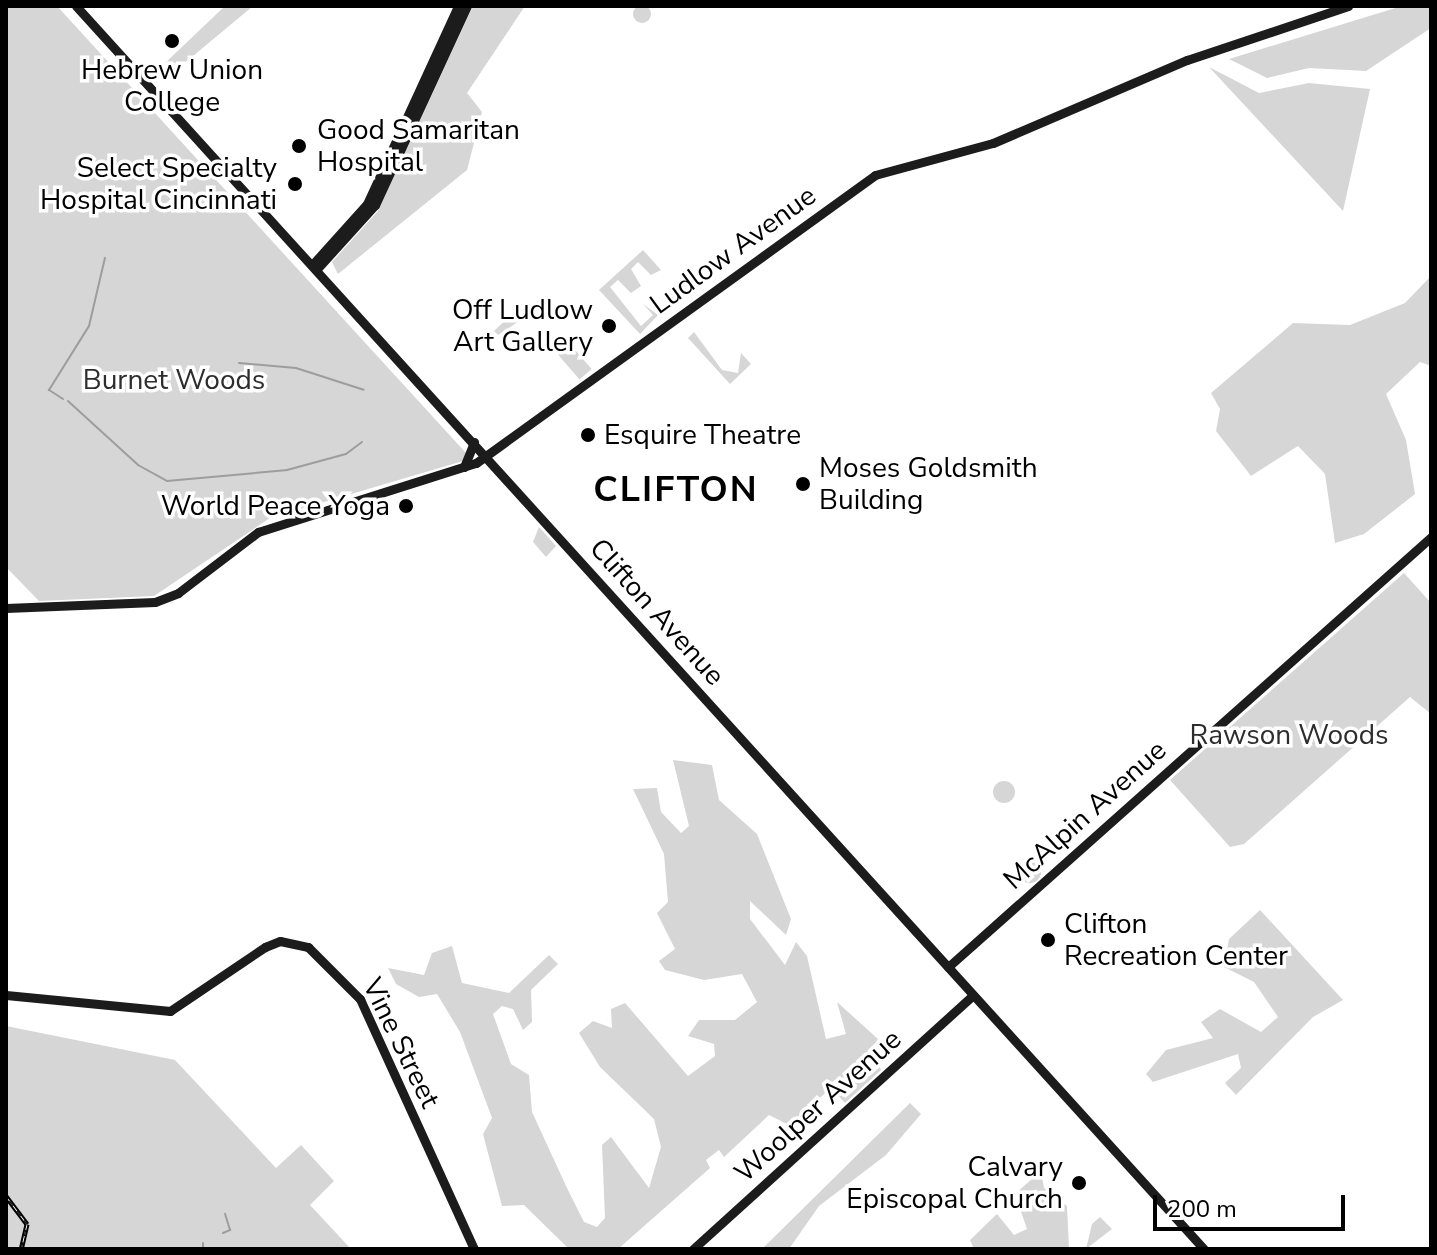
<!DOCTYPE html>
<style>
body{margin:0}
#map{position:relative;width:1437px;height:1255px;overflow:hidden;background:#fff;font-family:"Nunito Sans",sans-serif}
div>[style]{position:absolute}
.green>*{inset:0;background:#d6d6d6;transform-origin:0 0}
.round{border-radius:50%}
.stream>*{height:2px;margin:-1px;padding:0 1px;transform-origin:1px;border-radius:1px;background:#9d9d9d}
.secondary>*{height:9px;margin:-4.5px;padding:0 4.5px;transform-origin:4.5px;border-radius:4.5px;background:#1c1c1c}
.rail>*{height:5px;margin-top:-2.5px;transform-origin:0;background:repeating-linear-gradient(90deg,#fff 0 6px,#000 0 12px);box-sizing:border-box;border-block:2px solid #000}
.dots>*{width:22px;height:22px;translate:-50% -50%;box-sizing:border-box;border:4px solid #fff;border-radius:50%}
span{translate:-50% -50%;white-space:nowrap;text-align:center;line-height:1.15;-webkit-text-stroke:7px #fff;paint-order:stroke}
.poi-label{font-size:28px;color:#000}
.left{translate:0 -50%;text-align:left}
.right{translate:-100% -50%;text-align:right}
.street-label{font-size:28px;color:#000}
.park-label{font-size:28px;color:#2d2d2d}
.district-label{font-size:36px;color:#000;font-weight:700;letter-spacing:2px}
.frame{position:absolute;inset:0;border:8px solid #000;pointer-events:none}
.scale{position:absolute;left:1153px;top:1195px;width:192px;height:36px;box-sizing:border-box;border:4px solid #000;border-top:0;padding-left:10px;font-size:24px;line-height:28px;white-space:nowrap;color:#000;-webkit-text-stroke:6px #fff;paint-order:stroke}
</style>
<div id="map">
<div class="green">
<div class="round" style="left:633px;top:5px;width:18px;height:18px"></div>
<div style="clip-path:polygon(6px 6px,57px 6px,466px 453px,463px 461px,270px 518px,154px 596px,39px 601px,6px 567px)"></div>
<div style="clip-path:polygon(225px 6px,253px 6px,163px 81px,152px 69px,156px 62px,164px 64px)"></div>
<div style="clip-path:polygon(473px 6px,525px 6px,467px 93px,482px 112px,467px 170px,338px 274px,332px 262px,378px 211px)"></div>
<div style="clip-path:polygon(1402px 6px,1431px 6px,1431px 28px,1366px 71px,1309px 68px,1267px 78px,1229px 59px)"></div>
<div style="clip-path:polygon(1209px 67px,1259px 93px,1309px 83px,1370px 89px,1343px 211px)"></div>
<div style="clip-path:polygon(643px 250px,661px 270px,651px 275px,638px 262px,631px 269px,641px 286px,631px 293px,618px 280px,610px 287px,641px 326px,653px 315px,643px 304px,658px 315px,640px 334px,599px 290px)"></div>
<div style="clip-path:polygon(1431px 276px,1431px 366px,1420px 362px,1386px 394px,1406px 440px,1415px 494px,1364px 534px,1335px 543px,1325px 474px,1298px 446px,1251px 476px,1216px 431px,1220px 409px,1211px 393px,1293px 323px,1350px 325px,1405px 303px)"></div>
<div style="clip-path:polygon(523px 304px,530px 314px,498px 335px,494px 331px)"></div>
<div style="clip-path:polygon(694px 332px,722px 370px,738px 373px,741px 353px,751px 364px,730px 384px,688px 338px)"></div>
<div style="left:570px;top:344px;width:33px;height:16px;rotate:49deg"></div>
<div style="clip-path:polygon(539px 527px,556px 546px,546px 557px,533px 542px)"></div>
<div style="clip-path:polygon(1404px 573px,1431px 603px,1431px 714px,1410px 697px,1244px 844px,1230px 847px,1170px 780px)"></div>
<div style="clip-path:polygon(673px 760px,712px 765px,719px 800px,757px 834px,791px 919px,786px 935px,750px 901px,750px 919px,785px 965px,796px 942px,807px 956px,826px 1039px,846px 1034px,837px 1002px,878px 1039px,872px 1048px,881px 1070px,845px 1103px,831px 1088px,789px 1125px,769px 1115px,724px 1157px,719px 1150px,706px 1160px,710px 1168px,618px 1249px,569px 1249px,524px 1205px,502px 1206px,483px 1134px,492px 1118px,460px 1032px,437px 994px,419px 997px,396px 984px,388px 968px,424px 975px,432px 953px,452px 946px,462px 983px,509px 993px,549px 955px,558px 964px,531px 990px,532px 1022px,523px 1030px,513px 1009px,502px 1006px,493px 1014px,511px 1064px,529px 1075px,532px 1112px,567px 1188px,584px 1222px,597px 1227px,605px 1218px,602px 1145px,611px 1137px,649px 1188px,661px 1147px,654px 1119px,600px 1067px,579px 1033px,593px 1021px,612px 1028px,611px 1009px,625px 1003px,688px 1076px,715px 1056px,714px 1044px,688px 1036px,699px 1020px,735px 1020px,757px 1002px,742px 974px,704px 980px,665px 970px,659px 961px,675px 949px,657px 913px,668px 902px,664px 854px,633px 789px,657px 788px,661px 812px,681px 833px,689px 826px)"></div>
<div class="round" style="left:993px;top:781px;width:22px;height:22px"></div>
<div class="round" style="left:1019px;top:861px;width:22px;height:22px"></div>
<div style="clip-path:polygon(1260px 910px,1343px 1000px,1313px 1017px,1236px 1095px,1225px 1083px,1241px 1068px,1238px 1054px,1153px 1082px,1146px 1074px,1166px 1050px,1213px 1038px,1201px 1022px,1220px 1009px,1261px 1032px,1278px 1017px,1254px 982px,1224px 967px,1229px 939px)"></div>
<div style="clip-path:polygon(6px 1026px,175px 1060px,276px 1168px,301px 1145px,334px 1181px,310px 1205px,351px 1249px,6px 1249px)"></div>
<div style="clip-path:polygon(910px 1103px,921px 1114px,886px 1155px,819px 1206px,789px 1249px,762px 1249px)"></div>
<div style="clip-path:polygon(1041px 1171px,1044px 1188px,1067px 1206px,1069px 1249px,974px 1249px,970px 1240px,997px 1214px,1014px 1235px,1027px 1229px,1015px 1194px)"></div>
<div style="clip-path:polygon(1100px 1217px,1112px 1229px,1086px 1249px,1092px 1224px)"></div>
</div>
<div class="stream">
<div style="left:239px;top:363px;width:57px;rotate:5deg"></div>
<div style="left:296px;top:368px;width:71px;rotate:17.9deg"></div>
<div style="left:63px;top:399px;width:17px;rotate:-147deg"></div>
<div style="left:49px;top:390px;width:75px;rotate:-58deg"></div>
<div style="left:89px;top:326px;width:70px;rotate:-76.8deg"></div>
<div style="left:68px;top:401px;width:95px;rotate:42.4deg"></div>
<div style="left:138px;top:465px;width:33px;rotate:29deg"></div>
<div style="left:167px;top:481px;width:121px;rotate:-5.2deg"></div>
<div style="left:287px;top:470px;width:61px;rotate:-15.2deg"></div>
<div style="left:346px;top:454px;width:20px;rotate:-37deg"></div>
<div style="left:223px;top:1233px;width:8px;rotate:-23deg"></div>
<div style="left:230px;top:1230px;width:17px;rotate:-107deg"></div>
<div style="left:203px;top:1243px;width:6px;rotate:90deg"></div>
</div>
<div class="secondary">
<div style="left:76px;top:6px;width:1679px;rotate:47.78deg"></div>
<div style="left:312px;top:265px;width:82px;rotate:-48deg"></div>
<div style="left:367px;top:204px;width:218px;rotate:-65.3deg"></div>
<div style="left:316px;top:270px;width:88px;rotate:-47.8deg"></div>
<div style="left:375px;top:205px;width:219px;rotate:-65.2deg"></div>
<div style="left:464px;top:467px;width:27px;rotate:-68deg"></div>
<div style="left:6px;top:608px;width:149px;rotate:-2.3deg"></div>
<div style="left:155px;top:602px;width:25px;rotate:-21deg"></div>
<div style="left:178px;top:593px;width:101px;rotate:-37.3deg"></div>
<div style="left:258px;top:532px;width:229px;rotate:-17.6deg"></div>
<div style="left:476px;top:463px;width:492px;rotate:-35.8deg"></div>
<div style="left:875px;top:175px;width:122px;rotate:-15.2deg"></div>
<div style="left:993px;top:143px;width:211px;rotate:-23.2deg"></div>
<div style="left:1187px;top:60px;width:170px;rotate:-18.5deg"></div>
<div style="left:948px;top:967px;width:647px;rotate:-41.68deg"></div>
<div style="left:6px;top:995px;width:165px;rotate:5.6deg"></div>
<div style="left:170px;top:1011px;width:115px;rotate:-34deg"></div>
<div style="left:265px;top:947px;width:16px;rotate:-22deg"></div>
<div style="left:280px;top:941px;width:29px;rotate:12deg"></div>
<div style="left:308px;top:947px;width:74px;rotate:45deg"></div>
<div style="left:360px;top:999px;width:275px;rotate:65.5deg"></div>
<div style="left:693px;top:1249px;width:378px;rotate:-42.2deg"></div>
</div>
<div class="rail">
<div style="left:6px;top:1196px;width:35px;rotate:53deg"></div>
<div style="left:27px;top:1224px;width:26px;rotate:103deg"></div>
</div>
<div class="dots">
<div style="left:172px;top:41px;background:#000"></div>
<div style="left:299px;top:146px;background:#000"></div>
<div style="left:295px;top:184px;background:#000"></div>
<div style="left:609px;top:326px;background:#000"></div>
<div style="left:588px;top:435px;background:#000"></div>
<div style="left:803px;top:484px;background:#000"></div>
<div style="left:406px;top:506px;background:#000"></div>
<div style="left:1048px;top:940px;background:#000"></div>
<div style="left:1079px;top:1183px;background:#000"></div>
</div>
<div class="poi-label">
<span style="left:172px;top:86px">Hebrew Union<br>College</span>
<span class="left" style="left:317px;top:146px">Good Samaritan<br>Hospital</span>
<span class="right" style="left:277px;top:184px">Select Specialty<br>Hospital Cincinnati</span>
<span class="right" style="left:593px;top:326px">Off Ludlow<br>Art Gallery</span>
<span class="left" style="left:604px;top:435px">Esquire Theatre</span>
<span class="left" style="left:819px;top:484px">Moses Goldsmith<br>Building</span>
<span class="right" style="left:390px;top:506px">World Peace Yoga</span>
<span class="left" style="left:1064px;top:940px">Clifton<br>Recreation Center</span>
<span class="right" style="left:1063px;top:1183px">Calvary<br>Episcopal Church</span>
</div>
<div class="street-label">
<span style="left:733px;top:250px;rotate:-36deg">Ludlow Avenue</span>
<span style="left:657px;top:612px;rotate:48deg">Clifton Avenue</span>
<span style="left:1085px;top:815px;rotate:-42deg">McAlpin Avenue</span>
<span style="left:401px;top:1043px;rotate:64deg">Vine Street</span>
<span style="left:818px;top:1106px;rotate:-42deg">Woolper Avenue</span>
</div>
<div class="park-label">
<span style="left:174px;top:380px">Burnet Woods</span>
<span style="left:1289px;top:735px">Rawson Woods</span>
</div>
<div class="district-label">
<span style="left:676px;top:490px">CLIFTON</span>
</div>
<div class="frame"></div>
<div class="scale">200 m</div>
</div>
